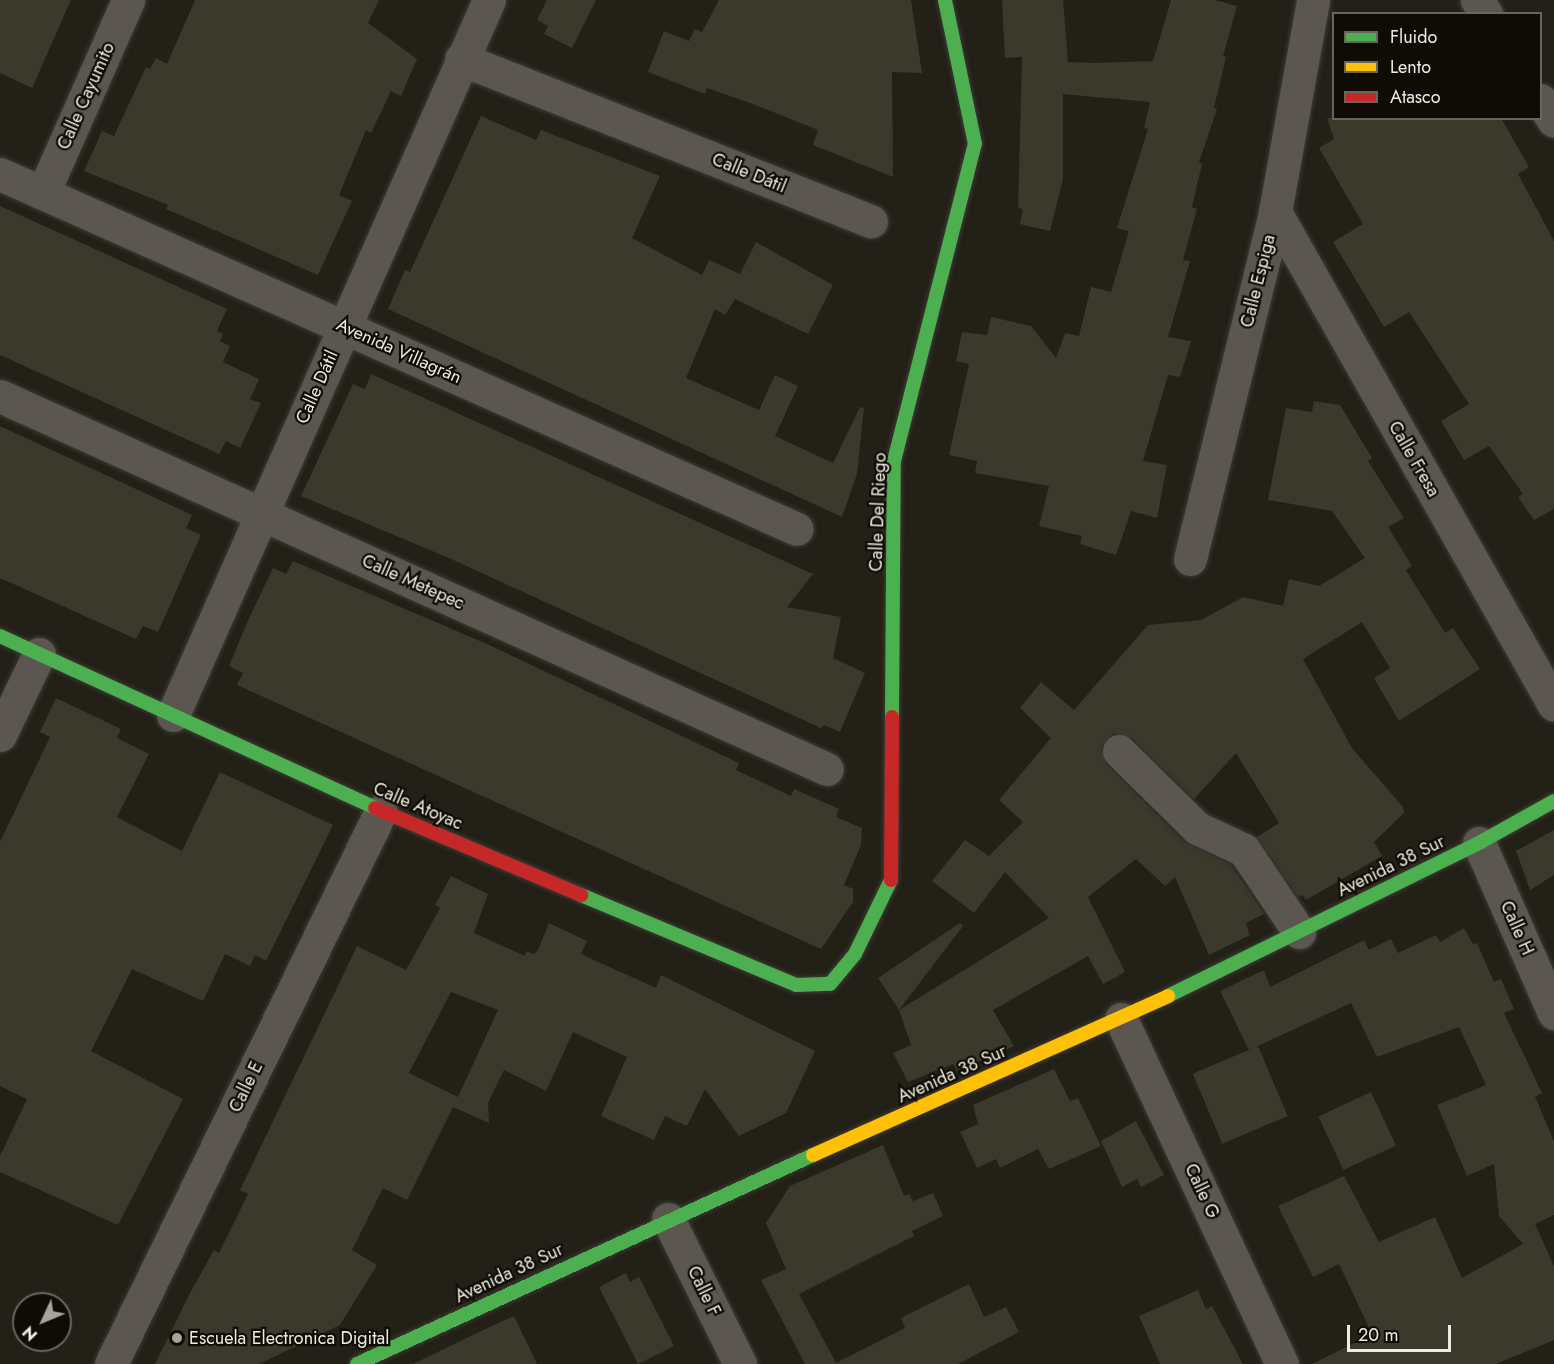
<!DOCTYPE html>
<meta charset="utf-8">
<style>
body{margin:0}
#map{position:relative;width:1554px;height:1364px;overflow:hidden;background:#232017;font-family:Jost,sans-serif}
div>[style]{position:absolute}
.building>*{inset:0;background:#3b382c;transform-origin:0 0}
.roads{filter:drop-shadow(0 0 2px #3d3b34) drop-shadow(0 0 2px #3d3b34)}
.street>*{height:33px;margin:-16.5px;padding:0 16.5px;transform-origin:16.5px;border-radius:16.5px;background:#5b5750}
.fast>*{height:14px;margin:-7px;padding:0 7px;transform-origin:7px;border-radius:7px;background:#4caf50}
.slow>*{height:14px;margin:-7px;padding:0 7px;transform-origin:7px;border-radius:7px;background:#ffc107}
.jam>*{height:14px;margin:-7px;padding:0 7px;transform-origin:7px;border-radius:7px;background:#c62828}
.dots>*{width:16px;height:16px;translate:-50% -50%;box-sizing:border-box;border:3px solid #0f0c05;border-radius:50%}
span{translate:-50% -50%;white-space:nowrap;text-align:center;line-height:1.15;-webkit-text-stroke:4.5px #0f0c05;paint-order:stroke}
.street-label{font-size:18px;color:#f0ebe0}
.poi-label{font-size:18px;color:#f0ebe0}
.left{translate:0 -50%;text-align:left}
.legend{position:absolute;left:1332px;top:12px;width:210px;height:108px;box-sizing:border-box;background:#0f0c05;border:2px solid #69655d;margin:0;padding:8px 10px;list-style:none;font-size:18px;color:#f0ebe0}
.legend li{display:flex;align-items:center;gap:12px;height:30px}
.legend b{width:30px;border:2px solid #69655d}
.north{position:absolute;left:12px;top:1292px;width:60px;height:60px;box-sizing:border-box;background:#0f0c05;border:2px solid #69655d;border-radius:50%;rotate:226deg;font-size:16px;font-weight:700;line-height:24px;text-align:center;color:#f0ebe0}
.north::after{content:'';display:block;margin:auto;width:21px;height:27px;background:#a8a49a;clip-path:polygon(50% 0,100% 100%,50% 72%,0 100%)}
.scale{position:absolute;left:1347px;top:1325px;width:104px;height:27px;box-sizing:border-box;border:3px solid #f0ebe0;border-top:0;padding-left:8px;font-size:18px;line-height:21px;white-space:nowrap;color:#f0ebe0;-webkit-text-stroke:4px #0f0c05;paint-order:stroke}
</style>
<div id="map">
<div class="building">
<div style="clip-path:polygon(0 0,71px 0,32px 88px,0 73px)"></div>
<div style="clip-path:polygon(195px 0,379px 0,368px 23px,417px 59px,401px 96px,391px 91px,371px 133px,366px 130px,339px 195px,352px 201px,318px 275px,166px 209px,168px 205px,84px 171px,102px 131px,114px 136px,146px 67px,150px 69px,156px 58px,167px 64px)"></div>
<div style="clip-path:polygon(547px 0,596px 0,572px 48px,544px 34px,548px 26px,537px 20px)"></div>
<div style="clip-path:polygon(719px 0,911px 0,922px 73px,892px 72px,893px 177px,813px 145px,818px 130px,753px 104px,707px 88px,705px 94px,648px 72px,664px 31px,689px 41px,695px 29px,702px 32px)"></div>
<div style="clip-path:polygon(1002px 0,1063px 0,1068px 62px,1094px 63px,1153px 61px,1171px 0,1215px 0,1237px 6px,1223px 56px,1226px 57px,1214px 108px,1217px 109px,1199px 162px,1202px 164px,1192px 207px,1197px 209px,1183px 260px,1190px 261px,1168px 337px,1191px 341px,1180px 377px,1168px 375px,1143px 461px,1167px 465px,1157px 518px,1131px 511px,1116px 555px,1080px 544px,1082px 536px,1039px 526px,1049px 486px,975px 473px,977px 461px,949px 455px,969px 364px,956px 361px,962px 332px,987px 335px,991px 317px,1031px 326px,1056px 358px,1065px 333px,1079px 336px,1091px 287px,1111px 292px,1129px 231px,1117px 228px,1148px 129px,1144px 128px,1150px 102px,1063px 94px,1063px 179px,1050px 231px,1020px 224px,1023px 209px,1018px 208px,1022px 57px,1005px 58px)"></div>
<div style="clip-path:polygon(481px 116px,536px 140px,541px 130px,660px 176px,632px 238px,702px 275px,709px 260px,740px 274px,756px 242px,833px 285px,808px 334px,735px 299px,725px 315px,715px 309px,686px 378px,759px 410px,775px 375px,798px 386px,775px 436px,833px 463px,860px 407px,864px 408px,857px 474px,842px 517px,388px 309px,405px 270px,410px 272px)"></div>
<div style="clip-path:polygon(1327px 118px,1501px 118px,1529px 167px,1518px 174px,1554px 241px,1554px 509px,1534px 520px,1518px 497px,1523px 494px,1489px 446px,1464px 460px,1441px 421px,1469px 404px,1409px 312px,1384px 327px,1333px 242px,1363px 224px,1319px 148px,1334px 139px)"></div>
<div style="clip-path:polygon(0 206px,227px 309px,217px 331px,223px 334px,220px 341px,230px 346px,223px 362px,259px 379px,250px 399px,261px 403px,240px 448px,226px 441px,219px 454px,0 355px)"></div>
<div style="clip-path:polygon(371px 374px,813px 574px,787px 607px,841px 617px,833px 658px,865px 673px,840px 732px,824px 725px,821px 728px,449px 558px,301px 496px,353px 384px,365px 389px)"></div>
<div style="clip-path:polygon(1314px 401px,1340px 405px,1372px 458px,1368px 461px,1404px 518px,1388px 527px,1412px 566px,1406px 570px,1445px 633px,1453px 628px,1480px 669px,1399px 721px,1374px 678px,1390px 668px,1362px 622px,1303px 659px,1352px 748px,1403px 807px,1404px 813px,1374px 842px,1382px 856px,1306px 900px,1303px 895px,1298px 897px,1257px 837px,1279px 823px,1236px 753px,1194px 799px,1132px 738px,1113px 733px,1101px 747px,1106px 764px,1184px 842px,1231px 865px,1264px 914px,1246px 923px,1250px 935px,1209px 955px,1175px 877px,1165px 886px,1136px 859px,1088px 897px,1125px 972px,1103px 984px,1088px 956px,993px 1010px,1014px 1046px,957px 1071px,953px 1064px,908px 1082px,893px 1053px,911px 1045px,899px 1010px,878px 978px,960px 923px,963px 926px,899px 1010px,1049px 918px,1005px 872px,974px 913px,932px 881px,965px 840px,989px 856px,1023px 822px,999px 800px,1051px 738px,1020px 708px,1041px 682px,1074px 710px,1148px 625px,1201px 620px,1243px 597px,1283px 606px,1289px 579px,1319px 586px,1365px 558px,1332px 511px,1268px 500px,1286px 408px,1312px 412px)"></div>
<div style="clip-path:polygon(0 426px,192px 515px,186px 528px,201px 535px,158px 632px,143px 626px,136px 639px,0 578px)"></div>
<div style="clip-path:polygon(293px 561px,487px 644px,739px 763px,736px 770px,791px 796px,794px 789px,839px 809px,836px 817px,862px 828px,861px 845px,844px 885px,853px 889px,853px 902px,821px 949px,237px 685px,243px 673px,229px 666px,250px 616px,273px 568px,286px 574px)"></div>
<div style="clip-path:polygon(56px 698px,121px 729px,117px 738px,149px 754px,117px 817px,182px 851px,220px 772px,333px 825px,266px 961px,255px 955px,250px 966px,225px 954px,203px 1001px,132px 969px,91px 1051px,183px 1099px,118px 1225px,0 1172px,0 1156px,27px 1099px,0 1086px,0 842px,50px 737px,40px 732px)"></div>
<div style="clip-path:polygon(1554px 830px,1554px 875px,1530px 890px,1516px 851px)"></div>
<div style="clip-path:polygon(evenodd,451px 876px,488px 894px,474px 933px,525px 956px,526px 951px,534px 954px,538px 950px,549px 923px,587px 941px,581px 954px,656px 988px,661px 975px,815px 1051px,786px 1113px,739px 1136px,705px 1089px,687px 1126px,665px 1116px,654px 1140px,601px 1116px,627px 1057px,573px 1032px,546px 1091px,504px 1070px,488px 1103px,489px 1123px,453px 1107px,407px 1200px,383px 1188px,352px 1250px,377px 1265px,340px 1325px,259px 1364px,155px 1364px,189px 1295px,214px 1250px,219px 1253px,248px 1194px,240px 1190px,357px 946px,406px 970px,440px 908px,435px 905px,451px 876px,451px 992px,498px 1010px,458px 1097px,409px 1073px,451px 992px)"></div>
<div style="clip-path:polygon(1464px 928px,1473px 944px,1477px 943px,1494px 982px,1501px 979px,1514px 1009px,1504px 1013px,1542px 1093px,1535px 1097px,1554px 1141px,1554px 1215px,1535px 1224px,1554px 1266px,1554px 1340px,1496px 1364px,1312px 1364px,1372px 1334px,1339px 1264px,1313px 1277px,1278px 1206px,1344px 1176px,1379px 1242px,1435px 1217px,1462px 1278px,1523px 1244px,1499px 1216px,1494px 1164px,1467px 1176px,1437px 1105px,1486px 1085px,1459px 1027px,1377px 1057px,1351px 1003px,1249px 1050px,1220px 991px,1264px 970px,1270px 987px,1364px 940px,1369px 950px,1391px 939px,1398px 953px,1436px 935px,1440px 942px)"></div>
<div style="left:1258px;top:1046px;width:76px;height:71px;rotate:67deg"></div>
<div style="clip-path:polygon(1054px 1069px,1070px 1101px,1078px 1098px,1101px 1146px,1049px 1169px,1038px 1149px,1000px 1168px,996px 1159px,977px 1168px,960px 1132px,978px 1124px,973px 1105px)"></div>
<div style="left:1371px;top:1092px;width:59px;height:58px;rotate:65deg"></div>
<div style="clip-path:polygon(1136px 1121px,1164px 1175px,1141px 1187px,1137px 1179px,1122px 1187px,1101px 1141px)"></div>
<div style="clip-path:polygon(883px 1145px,904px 1196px,909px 1194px,913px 1201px,933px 1193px,943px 1216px,912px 1231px,914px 1236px,799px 1294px,836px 1363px,905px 1328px,901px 1318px,969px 1284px,984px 1317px,1006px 1307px,1019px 1332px,958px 1364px,805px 1364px,761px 1280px,786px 1269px,766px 1223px,790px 1186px)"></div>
<div style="clip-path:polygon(626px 1273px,630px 1282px,639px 1277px,674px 1346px,638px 1364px,599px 1287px)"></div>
<div style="clip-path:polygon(1198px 1290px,1206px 1309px,1212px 1306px,1243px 1364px,1160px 1364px,1139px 1316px)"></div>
<div style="clip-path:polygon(514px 1316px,537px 1364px,413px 1364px,479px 1332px)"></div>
</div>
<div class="roads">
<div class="street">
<div style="left:1477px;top:0;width:17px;rotate:57deg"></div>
<div style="left:461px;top:59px;width:441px;rotate:21.6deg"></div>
<div style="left:1540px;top:100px;width:25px;rotate:56deg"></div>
<div style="left:0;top:174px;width:872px;rotate:24.01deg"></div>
<div style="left:43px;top:193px;width:211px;rotate:-66.2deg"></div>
<div style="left:1275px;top:212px;width:566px;rotate:60.49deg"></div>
<div style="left:0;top:396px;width:907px;rotate:24.28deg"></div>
<div style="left:1190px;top:559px;width:357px;rotate:-76.2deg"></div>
<div style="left:1275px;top:212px;width:215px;rotate:-79.8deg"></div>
<div style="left:173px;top:715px;width:782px;rotate:-66.16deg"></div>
<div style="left:0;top:735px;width:90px;rotate:-64.3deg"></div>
<div style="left:1119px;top:751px;width:110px;rotate:44.6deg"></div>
<div style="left:1197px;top:828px;width:52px;rotate:25.1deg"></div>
<div style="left:1244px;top:850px;width:99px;rotate:56.1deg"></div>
<div style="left:1479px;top:843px;width:186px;rotate:66.2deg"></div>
<div style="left:1121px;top:1019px;width:381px;rotate:65deg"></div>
<div style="left:668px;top:1219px;width:162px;rotate:63.6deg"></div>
<div style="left:111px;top:1364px;width:615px;rotate:-63.98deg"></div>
</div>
<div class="fast">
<div style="left:0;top:636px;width:413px;rotate:24.6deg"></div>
<div style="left:892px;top:717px;width:256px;rotate:-89.6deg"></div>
<div style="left:894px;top:461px;width:327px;rotate:-75.7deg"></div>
<div style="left:975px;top:144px;width:147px;rotate:-101.8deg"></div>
<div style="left:581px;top:895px;width:233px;rotate:22.7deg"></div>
<div style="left:796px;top:985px;width:34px;rotate:-2deg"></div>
<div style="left:830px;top:984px;width:39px;rotate:-50deg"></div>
<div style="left:855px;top:954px;width:82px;rotate:-64.1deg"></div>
<div style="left:1168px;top:996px;width:347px;rotate:-26.2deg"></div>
<div style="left:1479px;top:843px;width:86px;rotate:-29.2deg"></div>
<div style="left:357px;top:1364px;width:502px;rotate:-24.62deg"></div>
</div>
<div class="slow">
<div style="left:813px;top:1155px;width:389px;rotate:-24.1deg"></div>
</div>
<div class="jam">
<div style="left:375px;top:808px;width:224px;rotate:22.9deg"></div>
<div style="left:891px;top:880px;width:163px;rotate:-89.6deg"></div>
</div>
</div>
<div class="dots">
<div style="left:177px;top:1338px;background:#a8a49a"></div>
</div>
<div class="street-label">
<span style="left:86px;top:96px;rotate:-66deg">Calle Cayumito</span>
<span style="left:749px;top:173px;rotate:22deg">Calle Dátil</span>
<span style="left:1258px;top:281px;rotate:-76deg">Calle Espiga</span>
<span style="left:399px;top:351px;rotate:24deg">Avenida Villagrán</span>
<span style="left:317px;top:387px;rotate:-66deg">Calle Dátil</span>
<span style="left:1414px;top:459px;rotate:60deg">Calle Fresa</span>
<span style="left:878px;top:512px;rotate:-88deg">Calle Del Riego</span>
<span style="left:413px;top:582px;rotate:24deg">Calle Metepec</span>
<span style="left:418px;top:806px;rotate:23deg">Calle Atoyac</span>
<span style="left:1391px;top:866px;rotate:-26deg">Avenida 38 Sur</span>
<span style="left:1517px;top:928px;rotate:66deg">Calle H</span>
<span style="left:952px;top:1074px;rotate:-24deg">Avenida 38 Sur</span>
<span style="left:246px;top:1087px;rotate:-64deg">Calle E</span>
<span style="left:1202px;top:1191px;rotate:65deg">Calle G</span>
<span style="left:509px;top:1273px;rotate:-25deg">Avenida 38 Sur</span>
<span style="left:704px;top:1291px;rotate:64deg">Calle F</span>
</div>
<div class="poi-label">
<span class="left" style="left:189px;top:1338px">Escuela Electronica Digital</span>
</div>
<ul class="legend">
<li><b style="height:8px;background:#4caf50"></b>Fluido</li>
<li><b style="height:8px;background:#ffc107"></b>Lento</li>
<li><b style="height:8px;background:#c62828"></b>Atasco</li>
</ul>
<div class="north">N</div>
<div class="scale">20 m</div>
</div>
